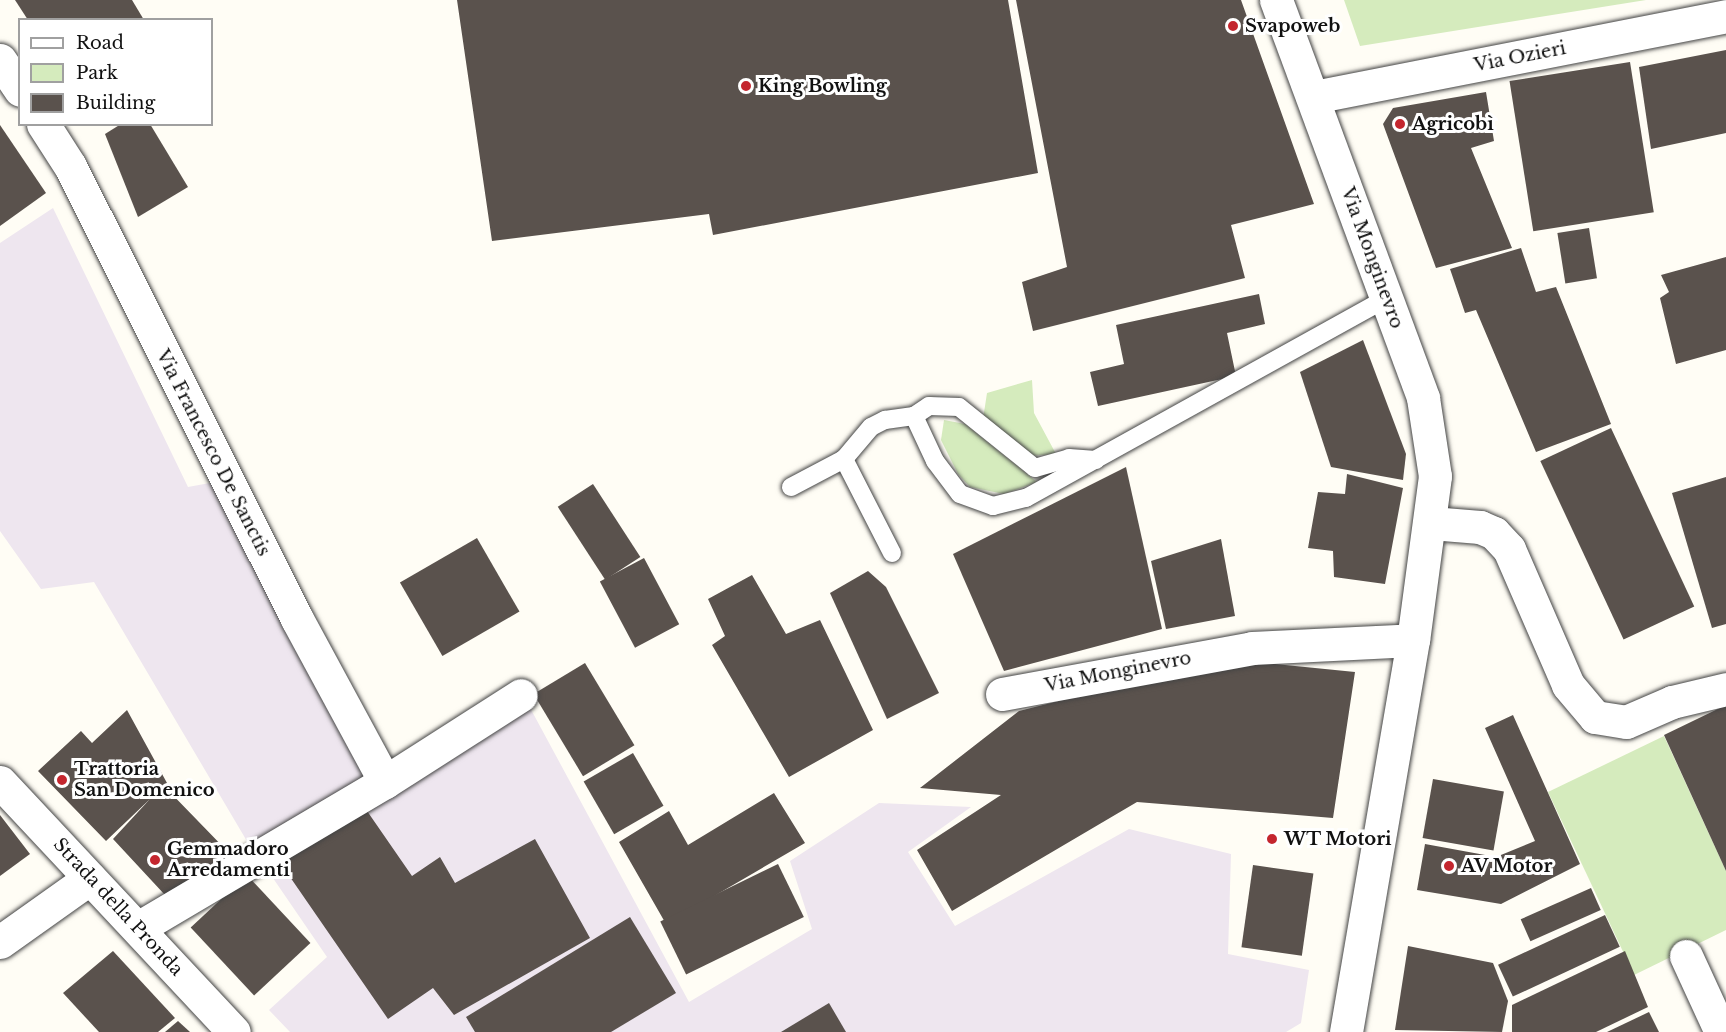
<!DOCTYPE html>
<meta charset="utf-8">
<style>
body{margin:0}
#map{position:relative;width:1726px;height:1032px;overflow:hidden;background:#fffdf5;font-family:"Libre Baskerville",serif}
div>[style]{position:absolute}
.industrial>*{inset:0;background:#eee6ef}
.green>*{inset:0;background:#d5ebbd}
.building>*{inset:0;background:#5a524d;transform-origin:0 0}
.roads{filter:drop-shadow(0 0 2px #444) drop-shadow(0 0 2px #444)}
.service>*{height:18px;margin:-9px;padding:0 9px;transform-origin:9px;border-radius:9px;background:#fff}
.minor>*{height:33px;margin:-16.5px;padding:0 16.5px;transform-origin:16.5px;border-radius:16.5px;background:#fff}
.tertiary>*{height:33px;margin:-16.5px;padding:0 16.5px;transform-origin:16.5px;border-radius:16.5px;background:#fff}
.dots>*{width:16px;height:16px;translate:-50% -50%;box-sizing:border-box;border:3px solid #fff;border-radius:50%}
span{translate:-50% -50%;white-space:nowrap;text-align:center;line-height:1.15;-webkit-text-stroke:6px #fff;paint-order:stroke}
.poi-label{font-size:18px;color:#111;font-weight:700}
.left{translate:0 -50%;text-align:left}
.street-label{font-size:18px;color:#111}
.legend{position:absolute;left:18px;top:18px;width:195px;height:108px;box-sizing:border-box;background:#fff;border:2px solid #a0a0a0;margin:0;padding:8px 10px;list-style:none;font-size:18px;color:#111}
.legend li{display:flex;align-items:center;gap:12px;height:30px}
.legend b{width:30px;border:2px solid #a0a0a0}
</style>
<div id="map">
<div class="industrial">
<div style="clip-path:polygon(53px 208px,188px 487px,215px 482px,373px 773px,251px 848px,94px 582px,41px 589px,0 531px,0 243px)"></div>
<div style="clip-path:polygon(528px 704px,689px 1002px,812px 929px,790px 861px,879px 803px,971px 807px,908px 852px,955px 926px,1129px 829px,1231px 854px,1228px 954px,1309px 970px,1301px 1023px,1286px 1032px,290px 1032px,269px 1010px,327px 957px,264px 865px)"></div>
</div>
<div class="green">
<div style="clip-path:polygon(1344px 0,1646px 0,1360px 46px)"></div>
<div style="clip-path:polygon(1032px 380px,1034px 413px,1056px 454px,1029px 456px,983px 419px,987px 393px)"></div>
<div style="clip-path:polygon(944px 420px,965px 424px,1037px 482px,1004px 494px,970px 487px,958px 474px,941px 440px)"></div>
<div style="clip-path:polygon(1664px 736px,1726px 871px,1726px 930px,1634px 975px,1548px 792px)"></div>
</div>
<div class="building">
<div style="clip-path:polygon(15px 0,132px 0,144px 20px,28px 20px)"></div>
<div style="clip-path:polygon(457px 0,1008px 0,1038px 173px,713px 235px,709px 214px,492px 241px)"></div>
<div style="clip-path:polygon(1016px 0,1241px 0,1314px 204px,1231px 225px,1245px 278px,1033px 331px,1022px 282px,1067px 267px)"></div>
<div style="clip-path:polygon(1726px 50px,1726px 133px,1651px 149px,1639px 67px)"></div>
<div style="left:1630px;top:62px;width:152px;height:122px;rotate:81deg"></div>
<div style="clip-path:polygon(1486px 92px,1494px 141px,1471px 148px,1512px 248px,1436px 268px,1383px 124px,1393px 108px)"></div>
<div style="clip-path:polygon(121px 124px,150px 124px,188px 187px,138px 217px,105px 134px)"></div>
<div style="clip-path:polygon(0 125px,46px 193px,0 226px)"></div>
<div style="left:1589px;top:228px;width:51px;height:32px;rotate:81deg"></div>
<div style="clip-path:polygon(1521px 248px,1536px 292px,1556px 287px,1611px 424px,1536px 452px,1476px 310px,1465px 313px,1450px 269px)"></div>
<div style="clip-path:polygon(1726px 257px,1726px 350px,1676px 364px,1660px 298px,1669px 292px,1661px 275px)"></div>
<div style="clip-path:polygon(1259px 294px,1265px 324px,1227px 333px,1236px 376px,1098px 406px,1090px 372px,1124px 364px,1116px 325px)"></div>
<div style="clip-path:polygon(1363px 340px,1406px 454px,1403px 480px,1331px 467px,1300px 372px)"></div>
<div style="left:1611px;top:428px;width:197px;height:78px;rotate:65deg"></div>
<div style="clip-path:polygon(1126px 467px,1162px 629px,1004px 671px,953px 554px)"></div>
<div style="clip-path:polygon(1347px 474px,1403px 488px,1385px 584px,1334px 577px,1333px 551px,1308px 548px,1318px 492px,1345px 494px)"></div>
<div style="clip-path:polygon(1726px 477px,1726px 624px,1712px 628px,1672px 493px)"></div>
<div style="left:593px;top:484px;width:87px;height:42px;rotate:57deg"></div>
<div style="left:477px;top:538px;width:85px;height:89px;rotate:60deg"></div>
<div style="clip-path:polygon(1221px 539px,1235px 616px,1166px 629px,1151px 561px)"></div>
<div style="left:644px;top:558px;width:75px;height:50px;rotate:62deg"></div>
<div style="clip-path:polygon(868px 571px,886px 587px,939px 693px,887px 719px,830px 593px)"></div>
<div style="clip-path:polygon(752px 575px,786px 634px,820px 620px,873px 730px,789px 777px,712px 645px,725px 636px,708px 599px)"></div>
<div style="clip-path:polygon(1226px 659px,1355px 672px,1333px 818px,1137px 802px,952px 911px,917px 850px,1001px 795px,920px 788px,1019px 711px)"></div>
<div style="left:585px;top:663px;width:96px;height:60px;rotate:59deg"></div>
<div style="clip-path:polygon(1726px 705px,1726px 871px,1664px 735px)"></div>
<div style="clip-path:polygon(127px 710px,167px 783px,164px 786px,231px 855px,165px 895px,113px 839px,150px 799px,106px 841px,38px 771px,81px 731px,92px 743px)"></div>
<div style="clip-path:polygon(1513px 715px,1580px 864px,1501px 904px,1417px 890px,1425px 844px,1496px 857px,1535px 841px,1485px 728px)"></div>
<div style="left:633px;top:753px;width:61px;height:57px;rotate:60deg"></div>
<div style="left:1433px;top:779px;width:72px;height:60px;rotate:10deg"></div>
<div style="clip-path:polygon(774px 793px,805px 843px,666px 924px,619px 842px,669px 811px,688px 845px)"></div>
<div style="clip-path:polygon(365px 808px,412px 876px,440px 857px,455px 883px,535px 839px,590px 938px,454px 1015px,433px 988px,388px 1019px,279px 861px)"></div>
<div style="clip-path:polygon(0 815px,30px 854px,0 876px)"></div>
<div style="left:778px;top:864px;width:59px;height:131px;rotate:64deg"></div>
<div style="left:1253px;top:865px;width:61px;height:83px;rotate:8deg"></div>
<div style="left:247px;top:875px;width:93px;height:77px;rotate:47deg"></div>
<div style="left:1591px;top:888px;width:24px;height:77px;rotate:66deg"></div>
<div style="left:1605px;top:915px;width:35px;height:118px;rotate:65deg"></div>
<div style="clip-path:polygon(630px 917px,676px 993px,611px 1032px,475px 1032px,466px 1017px)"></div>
<div style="clip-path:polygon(1408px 946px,1493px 963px,1508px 1001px,1502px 1032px,1395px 1030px)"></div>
<div style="clip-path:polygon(113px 951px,175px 1018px,158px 1032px,99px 1032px,63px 993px)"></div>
<div style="clip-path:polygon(1625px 951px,1648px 1007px,1596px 1032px,1512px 1032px,1512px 1005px)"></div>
<div style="clip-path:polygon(829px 1003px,846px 1032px,781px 1032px)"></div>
<div style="clip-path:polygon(1649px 1012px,1659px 1032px,1607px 1032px)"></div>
<div style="clip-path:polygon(178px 1021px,190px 1032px,165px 1032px)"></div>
</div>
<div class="roads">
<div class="service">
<div style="left:914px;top:416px;width:50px;rotate:65deg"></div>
<div style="left:935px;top:461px;width:41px;rotate:52.9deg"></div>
<div style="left:960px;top:494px;width:35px;rotate:20deg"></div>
<div style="left:993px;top:506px;width:34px;rotate:-14deg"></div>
<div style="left:1026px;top:498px;width:413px;rotate:-29deg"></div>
<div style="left:791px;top:487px;width:60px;rotate:-27.8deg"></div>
<div style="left:892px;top:553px;width:106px;rotate:-117.1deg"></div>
<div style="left:844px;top:459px;width:42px;rotate:-49.8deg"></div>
<div style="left:871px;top:427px;width:16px;rotate:-27deg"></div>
<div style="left:885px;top:420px;width:29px;rotate:-8deg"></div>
<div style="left:914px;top:416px;width:18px;rotate:-34deg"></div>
<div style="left:929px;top:406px;width:30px;rotate:2deg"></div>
<div style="left:959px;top:407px;width:97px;rotate:38.8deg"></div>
<div style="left:1035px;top:468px;width:35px;rotate:-16deg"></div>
<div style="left:1069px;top:458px;width:27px;rotate:4deg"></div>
</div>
<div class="minor">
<div style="left:0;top:60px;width:36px;rotate:56deg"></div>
<div style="left:1314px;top:97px;width:420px;rotate:-11.1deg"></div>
<div style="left:43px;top:124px;width:50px;rotate:57.3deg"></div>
<div style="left:70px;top:166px;width:507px;rotate:63.38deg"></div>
<div style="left:297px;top:619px;width:185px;rotate:61.6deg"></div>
<div style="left:1431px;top:523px;width:49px;rotate:4.7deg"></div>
<div style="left:1480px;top:527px;width:15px;rotate:23deg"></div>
<div style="left:1494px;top:533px;width:22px;rotate:47deg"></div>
<div style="left:1509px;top:549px;width:148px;rotate:66.5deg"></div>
<div style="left:1568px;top:685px;width:42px;rotate:49.8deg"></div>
<div style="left:1595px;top:717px;width:31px;rotate:9deg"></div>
<div style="left:1626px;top:722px;width:50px;rotate:-23.5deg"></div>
<div style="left:1672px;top:702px;width:56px;rotate:-13.5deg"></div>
<div style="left:1002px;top:694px;width:254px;rotate:-10.4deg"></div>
<div style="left:1252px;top:648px;width:161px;rotate:-2.8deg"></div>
<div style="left:0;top:782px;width:342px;rotate:46.9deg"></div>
<div style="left:138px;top:928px;width:287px;rotate:-30.6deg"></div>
<div style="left:385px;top:782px;width:161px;rotate:-32.6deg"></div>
<div style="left:0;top:942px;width:110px;rotate:-35.4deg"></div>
<div style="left:1686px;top:956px;width:84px;rotate:65.3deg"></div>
</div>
<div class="tertiary">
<div style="left:1276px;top:0;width:424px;rotate:69.7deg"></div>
<div style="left:1423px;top:398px;width:79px;rotate:81.3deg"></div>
<div style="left:1435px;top:476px;width:165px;rotate:97.6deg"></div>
<div style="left:1413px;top:640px;width:398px;rotate:99.7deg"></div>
</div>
</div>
<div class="dots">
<div style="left:1233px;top:26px;background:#c4262e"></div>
<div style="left:746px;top:86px;background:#c4262e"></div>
<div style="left:1400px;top:124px;background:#c4262e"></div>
<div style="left:62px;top:780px;background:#c4262e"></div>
<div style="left:1272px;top:839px;background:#c4262e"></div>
<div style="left:155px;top:860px;background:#c4262e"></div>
<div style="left:1449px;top:866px;background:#c4262e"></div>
</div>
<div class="poi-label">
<span class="left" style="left:1245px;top:26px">Svapoweb</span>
<span class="left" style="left:758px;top:86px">King Bowling</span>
<span class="left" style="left:1412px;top:124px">Agricobì</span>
<span class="left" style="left:74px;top:780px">Trattoria<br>San Domenico</span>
<span class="left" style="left:1284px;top:839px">WT Motori</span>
<span class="left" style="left:167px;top:860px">Gemmadoro<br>Arredamenti</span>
<span class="left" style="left:1461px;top:866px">AV Motor</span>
</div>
<div class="street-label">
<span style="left:1520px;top:57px;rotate:-11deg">Via Ozieri</span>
<span style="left:1372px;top:258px;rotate:70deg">Via Monginevro</span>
<span style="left:213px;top:453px;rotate:63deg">Via Francesco De Sanctis</span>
<span style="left:1118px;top:672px;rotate:-11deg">Via Monginevro</span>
<span style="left:118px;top:907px;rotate:47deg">Strada della Pronda</span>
</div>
<ul class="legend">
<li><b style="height:8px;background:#fff"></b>Road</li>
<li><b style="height:16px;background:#d5ebbd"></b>Park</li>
<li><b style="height:16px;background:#5a524d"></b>Building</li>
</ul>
</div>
